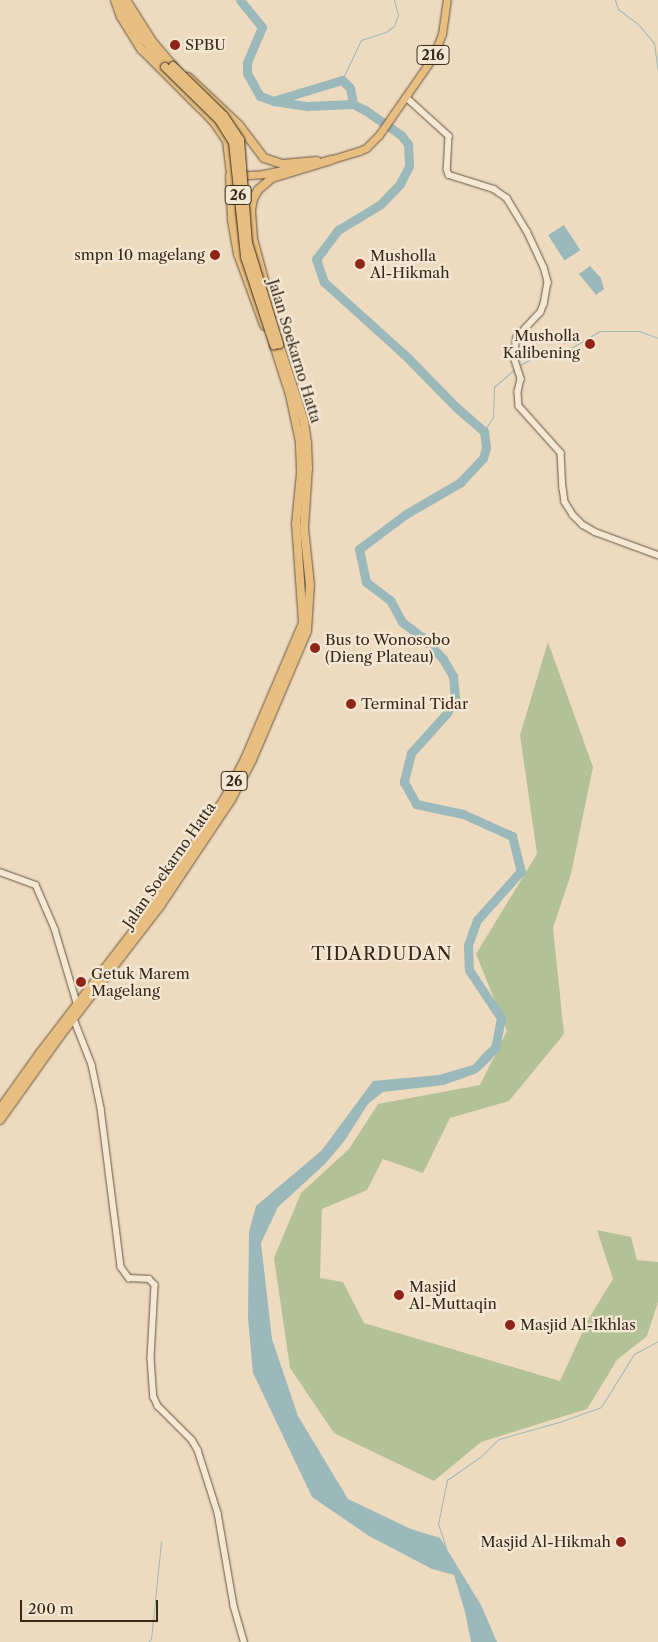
<!DOCTYPE html>
<style>
body{margin:0}
#map{position:relative;width:658px;height:1642px;overflow:hidden;background:#eedbbf;font-family:"Libre Caslon Text",serif}
div>[style]{position:absolute}
.green>*{inset:0;background:#b3c197}
.water>*{inset:0;background:#9bb9ba;transform-origin:0 0}
.stream>*{height:1px;margin:-0.5px;padding:0 0.5px;transform-origin:0.5px;border-radius:0.5px;background:#9bb9ba}
.river>*{height:9px;margin:-4.5px;padding:0 4.5px;transform-origin:4.5px;border-radius:4.5px;background:#9bb9ba}
.roads{filter:drop-shadow(0 0 1px #655542) drop-shadow(0 0 1px #655542)}
.minor>*{height:5.5px;margin:-2.75px;padding:0 2.75px;transform-origin:2.75px;border-radius:2.75px;background:#f4e8d5}
.major>*{height:7px;margin:-3.5px;padding:0 3.5px;transform-origin:3.5px;border-radius:3.5px;background:#e7be80}
.highway>*{height:8px;margin:-4px;padding:0 4px;transform-origin:4px;border-radius:4px;background:#e7be80}
.bridges{filter:drop-shadow(0 0 1px #372818) drop-shadow(0 0 1px #372818)}
.highway-bridge>*{height:8px;margin:-4px;padding:0 4px;transform-origin:4px;border-radius:4px;background:#e7be80}
.dots>*{width:14px;height:14px;translate:-50% -50%;box-sizing:border-box;border:2px solid #f4e8d5;border-radius:50%}
span{translate:-50% -50%;white-space:nowrap;text-align:center;line-height:1.15;-webkit-text-stroke:4.5px #f4e8d5;paint-order:stroke}
.shield-label span{padding:1px 4px;background:#f4e8d5;border:1px solid;border-radius:4px;-webkit-text-stroke-width:0}
.shield-label{font-size:14px;color:#372818;font-weight:700}
.poi-label{font-size:15px;color:#372818}
.left{translate:0 -50%;text-align:left}
.right{translate:-100% -50%;text-align:right}
.street-label{font-size:15px;color:#372818}
.quarter-label{font-size:18px;color:#372818;letter-spacing:1px}
.scale{position:absolute;left:20px;top:1600px;width:138px;height:22px;box-sizing:border-box;border:2px solid #372818;border-top:0;padding-left:6px;font-size:15px;line-height:18px;white-space:nowrap;color:#372818;-webkit-text-stroke:4px #f4e8d5;paint-order:stroke}
</style>
<div id="map">
<div class="green">
<div style="clip-path:polygon(548px 642px,593px 767px,571px 874px,553px 928px,564px 1034px,509px 1101px,450px 1118px,423px 1173px,383px 1159px,367px 1190px,322px 1209px,320px 1278px,343px 1282px,364px 1323px,560px 1381px,589px 1318px,613px 1279px,597px 1230px,631px 1237px,637px 1260px,658px 1262px,658px 1302px,647px 1336px,617px 1360px,587px 1409px,481px 1442px,434px 1481px,334px 1433px,290px 1368px,274px 1258px,301px 1193px,349px 1149px,378px 1104px,480px 1085px,507px 1031px,476px 954px,537px 854px,520px 735px)"></div>
</div>
<div class="water">
<div style="left:564px;top:225px;width:30px;height:19px;rotate:57deg"></div>
<div style="clip-path:polygon(590px 266px,601px 278px,604px 289px,596px 295px,579px 274px)"></div>
<div style="clip-path:polygon(492px 1045px,492px 1059px,477px 1073px,444px 1085px,383px 1092px,368px 1104px,345px 1140px,325px 1164px,278px 1207px,261px 1243px,272px 1339px,298px 1416px,348px 1499px,411px 1529px,440px 1538px,481px 1605px,497px 1642px,471px 1642px,465px 1612px,454px 1575px,432px 1569px,369px 1536px,312px 1497px,253px 1373px,248px 1318px,249px 1232px,256px 1206px,322px 1150px,373px 1081px,439px 1075px,473px 1065px)"></div>
</div>
<div class="stream">
<div style="left:615px;top:0;width:9px;rotate:72deg"></div>
<div style="left:618px;top:9px;width:25px;rotate:37deg"></div>
<div style="left:638px;top:24px;width:25px;rotate:50deg"></div>
<div style="left:654px;top:43px;width:30px;rotate:82deg"></div>
<div style="left:342px;top:80px;width:44px;rotate:-64.6deg"></div>
<div style="left:361px;top:40px;width:26px;rotate:-18deg"></div>
<div style="left:386px;top:32px;width:10px;rotate:-37deg"></div>
<div style="left:394px;top:26px;width:12px;rotate:-70deg"></div>
<div style="left:398px;top:15px;width:16px;rotate:-105deg"></div>
<div style="left:518px;top:366px;width:17px;rotate:-28deg"></div>
<div style="left:533px;top:358px;width:41px;rotate:-15.4deg"></div>
<div style="left:573px;top:347px;width:31px;rotate:-31deg"></div>
<div style="left:600px;top:331px;width:39px"></div>
<div style="left:639px;top:331px;width:20px;rotate:20deg"></div>
<div style="left:484px;top:431px;width:17px;rotate:-57deg"></div>
<div style="left:493px;top:417px;width:30px;rotate:-88deg"></div>
<div style="left:494px;top:387px;width:28px;rotate:-41deg"></div>
<div style="left:446px;top:1548px;width:25px;rotate:-108deg"></div>
<div style="left:438px;top:1524px;width:45px;rotate:-78.4deg"></div>
<div style="left:447px;top:1480px;width:39px;rotate:-35deg"></div>
<div style="left:479px;top:1458px;width:28px;rotate:-44deg"></div>
<div style="left:499px;top:1439px;width:66px;rotate:-15.9deg"></div>
<div style="left:562px;top:1421px;width:41px;rotate:-19.7deg"></div>
<div style="left:601px;top:1407px;width:62px;rotate:-58.1deg"></div>
<div style="left:634px;top:1354px;width:27px;rotate:-28deg"></div>
<div style="left:148px;top:1642px;width:4px;rotate:-45deg"></div>
<div style="left:151px;top:1639px;width:98px;rotate:-84.1deg"></div>
</div>
<div class="river">
<div style="left:240px;top:0;width:35px;rotate:51deg"></div>
<div style="left:262px;top:27px;width:39px;rotate:113deg"></div>
<div style="left:247px;top:63px;width:10px;rotate:90deg"></div>
<div style="left:247px;top:73px;width:26px;rotate:61deg"></div>
<div style="left:260px;top:96px;width:15px;rotate:20deg"></div>
<div style="left:274px;top:101px;width:33px;rotate:9deg"></div>
<div style="left:307px;top:106px;width:46px;rotate:-2.5deg"></div>
<div style="left:353px;top:104px;width:13px;rotate:27deg"></div>
<div style="left:365px;top:110px;width:44px;rotate:34.8deg"></div>
<div style="left:401px;top:135px;width:11px;rotate:52deg"></div>
<div style="left:408px;top:144px;width:22px;rotate:87deg"></div>
<div style="left:409px;top:166px;width:20px;rotate:117deg"></div>
<div style="left:400px;top:184px;width:28px;rotate:134deg"></div>
<div style="left:381px;top:204px;width:50px;rotate:148.8deg"></div>
<div style="left:338px;top:230px;width:36px;rotate:127deg"></div>
<div style="left:316px;top:259px;width:24px;rotate:71deg"></div>
<div style="left:324px;top:282px;width:113px;rotate:42.1deg"></div>
<div style="left:408px;top:358px;width:69px;rotate:45.6deg"></div>
<div style="left:456px;top:407px;width:37px;rotate:41deg"></div>
<div style="left:484px;top:431px;width:17px;rotate:83deg"></div>
<div style="left:486px;top:448px;width:10px;rotate:107deg"></div>
<div style="left:483px;top:458px;width:33px;rotate:133deg"></div>
<div style="left:461px;top:482px;width:64px;rotate:149.8deg"></div>
<div style="left:406px;top:514px;width:59px;rotate:143.3deg"></div>
<div style="left:359px;top:549px;width:34px;rotate:78deg"></div>
<div style="left:366px;top:582px;width:30px;rotate:37deg"></div>
<div style="left:390px;top:600px;width:25px;rotate:61deg"></div>
<div style="left:402px;top:622px;width:25px;rotate:37deg"></div>
<div style="left:422px;top:637px;width:30px;rotate:46deg"></div>
<div style="left:443px;top:659px;width:20px;rotate:60deg"></div>
<div style="left:453px;top:676px;width:21px;rotate:85deg"></div>
<div style="left:455px;top:697px;width:18px;rotate:117deg"></div>
<div style="left:447px;top:713px;width:54px;rotate:132deg"></div>
<div style="left:411px;top:753px;width:30px;rotate:104deg"></div>
<div style="left:404px;top:782px;width:25px;rotate:61deg"></div>
<div style="left:416px;top:804px;width:48px;rotate:12deg"></div>
<div style="left:463px;top:814px;width:54px;rotate:24.2deg"></div>
<div style="left:512px;top:836px;width:36px;rotate:76deg"></div>
<div style="left:521px;top:871px;width:66px;rotate:131.9deg"></div>
<div style="left:477px;top:920px;width:27px;rotate:110deg"></div>
<div style="left:468px;top:945px;width:25px;rotate:88deg"></div>
<div style="left:469px;top:970px;width:58px;rotate:56.3deg"></div>
<div style="left:501px;top:1018px;width:31px;rotate:101deg"></div>
<div style="left:495px;top:1048px;width:16px;rotate:137deg"></div>
<div style="left:276px;top:100px;width:69px;rotate:-16.9deg"></div>
<div style="left:342px;top:80px;width:11px;rotate:45deg"></div>
<div style="left:350px;top:88px;width:16px;rotate:79deg"></div>
</div>
<div class="roads">
<div class="minor">
<div style="left:406px;top:97px;width:58px;rotate:42.2deg"></div>
<div style="left:449px;top:136px;width:33px;rotate:93deg"></div>
<div style="left:447px;top:169px;width:6px;rotate:72deg"></div>
<div style="left:449px;top:175px;width:47px;rotate:17.3deg"></div>
<div style="left:494px;top:189px;width:16px;rotate:35deg"></div>
<div style="left:507px;top:198px;width:39px;rotate:59deg"></div>
<div style="left:527px;top:231px;width:40px;rotate:65deg"></div>
<div style="left:544px;top:267px;width:16px;rotate:75deg"></div>
<div style="left:548px;top:282px;width:22px;rotate:100deg"></div>
<div style="left:544px;top:304px;width:9px;rotate:111deg"></div>
<div style="left:541px;top:312px;width:35px;rotate:133deg"></div>
<div style="left:517px;top:338px;width:19px;rotate:99deg"></div>
<div style="left:514px;top:357px;width:23px;rotate:72deg"></div>
<div style="left:521px;top:379px;width:13px;rotate:103deg"></div>
<div style="left:518px;top:392px;width:14px;rotate:86deg"></div>
<div style="left:519px;top:406px;width:63px;rotate:48.2deg"></div>
<div style="left:561px;top:453px;width:35px;rotate:87deg"></div>
<div style="left:563px;top:488px;width:14px;rotate:82deg"></div>
<div style="left:565px;top:502px;width:15px;rotate:58deg"></div>
<div style="left:573px;top:515px;width:14px;rotate:45deg"></div>
<div style="left:583px;top:525px;width:14px;rotate:30deg"></div>
<div style="left:595px;top:532px;width:67px;rotate:20.1deg"></div>
<div style="left:0;top:872px;width:38px;rotate:20deg"></div>
<div style="left:36px;top:885px;width:48px;rotate:66.6deg"></div>
<div style="left:55px;top:929px;width:77px;rotate:73.4deg"></div>
<div style="left:74px;top:1019px;width:49px;rotate:68.6deg"></div>
<div style="left:92px;top:1065px;width:44px;rotate:78.2deg"></div>
<div style="left:101px;top:1108px;width:160px;rotate:82.8deg"></div>
<div style="left:121px;top:1267px;width:14px;rotate:54deg"></div>
<div style="left:129px;top:1278px;width:20px;rotate:3deg"></div>
<div style="left:149px;top:1279px;width:8px;rotate:45deg"></div>
<div style="left:155px;top:1285px;width:73px;rotate:93.1deg"></div>
<div style="left:151px;top:1358px;width:39px;rotate:86deg"></div>
<div style="left:154px;top:1397px;width:10px;rotate:66deg"></div>
<div style="left:158px;top:1406px;width:48px;rotate:45deg"></div>
<div style="left:192px;top:1440px;width:12px;rotate:59deg"></div>
<div style="left:198px;top:1450px;width:66px;rotate:72.4deg"></div>
<div style="left:218px;top:1513px;width:94px;rotate:80.2deg"></div>
<div style="left:234px;top:1606px;width:37px;rotate:74deg"></div>
</div>
<div class="major">
<div style="left:200px;top:108px;width:21px;rotate:47deg"></div>
<div style="left:214px;top:123px;width:22px;rotate:56deg"></div>
<div style="left:226px;top:141px;width:35px;rotate:83deg"></div>
<div style="left:230px;top:176px;width:33px;rotate:-3deg"></div>
<div style="left:263px;top:174px;width:44px;rotate:-11.8deg"></div>
<div style="left:326px;top:161px;width:34px;rotate:-17deg"></div>
<div style="left:359px;top:151px;width:8px;rotate:-23deg"></div>
<div style="left:366px;top:148px;width:18px;rotate:-45deg"></div>
<div style="left:379px;top:135px;width:95px;rotate:-55.3deg"></div>
<div style="left:433px;top:57px;width:25px;rotate:-69deg"></div>
<div style="left:442px;top:34px;width:34px;rotate:-82deg"></div>
</div>
<div class="highway">
<div style="left:115px;top:0;width:18px;rotate:71deg"></div>
<div style="left:121px;top:17px;width:39px;rotate:58deg"></div>
<div style="left:142px;top:50px;width:82px;rotate:45deg"></div>
<div style="left:119px;top:0;width:24px;rotate:62deg"></div>
<div style="left:130px;top:21px;width:58px;rotate:52.7deg"></div>
<div style="left:126px;top:0;width:49px;rotate:57.6deg"></div>
<div style="left:152px;top:41px;width:33px;rotate:50deg"></div>
<div style="left:188px;top:77px;width:70px;rotate:43.3deg"></div>
<div style="left:239px;top:125px;width:41px;rotate:52.9deg"></div>
<div style="left:264px;top:158px;width:20px;rotate:18deg"></div>
<div style="left:283px;top:164px;width:34px;rotate:-5deg"></div>
<div style="left:230px;top:176px;width:44px;rotate:87.4deg"></div>
<div style="left:232px;top:220px;width:35px;rotate:80deg"></div>
<div style="left:238px;top:254px;width:76px;rotate:69.9deg"></div>
<div style="left:273px;top:313px;width:77px;rotate:-105.1deg"></div>
<div style="left:253px;top:239px;width:29px;rotate:-94deg"></div>
<div style="left:251px;top:210px;width:11px;rotate:-80deg"></div>
<div style="left:253px;top:199px;width:10px;rotate:-61deg"></div>
<div style="left:258px;top:190px;width:18px;rotate:-41deg"></div>
<div style="left:272px;top:178px;width:62px;rotate:-17deg"></div>
<div style="left:0;top:1109px;width:69px;rotate:-54.5deg"></div>
<div style="left:40px;top:1053px;width:189px;rotate:-52.5deg"></div>
<div style="left:155px;top:903px;width:126px;rotate:-56.3deg"></div>
<div style="left:225px;top:798px;width:44px;rotate:-62.9deg"></div>
<div style="left:245px;top:759px;width:148px;rotate:-66.9deg"></div>
<div style="left:303px;top:623px;width:99px;rotate:-94deg"></div>
<div style="left:296px;top:524px;width:51px;rotate:-84.4deg"></div>
<div style="left:301px;top:473px;width:31px;rotate:-92deg"></div>
<div style="left:300px;top:442px;width:48px;rotate:-102deg"></div>
<div style="left:290px;top:395px;width:52px;rotate:-107.7deg"></div>
<div style="left:0;top:1120px;width:103px;rotate:-54.5deg"></div>
<div style="left:60px;top:1036px;width:164px;rotate:-52.4deg"></div>
<div style="left:160px;top:906px;width:128px;rotate:-56.2deg"></div>
<div style="left:231px;top:800px;width:45px;rotate:-62.3deg"></div>
<div style="left:252px;top:760px;width:140px;rotate:-66.9deg"></div>
<div style="left:307px;top:631px;width:46px;rotate:-86.3deg"></div>
<div style="left:310px;top:585px;width:57px;rotate:-96deg"></div>
<div style="left:304px;top:528px;width:60px;rotate:-86.2deg"></div>
<div style="left:308px;top:468px;width:25px;rotate:-92deg"></div>
<div style="left:307px;top:443px;width:22px;rotate:-98deg"></div>
<div style="left:304px;top:421px;width:81px;rotate:-108deg"></div>
</div>
</div>
<div class="bridges">
<div class="highway-bridge">
<div style="left:173px;top:66px;width:71px;rotate:44.4deg"></div>
<div style="left:224px;top:116px;width:29px;rotate:56deg"></div>
<div style="left:240px;top:140px;width:103px;rotate:85.6deg"></div>
<div style="left:248px;top:243px;width:106px;rotate:72.9deg"></div>
<div style="left:165px;top:67px;width:76px;rotate:44.5deg"></div>
<div style="left:219px;top:120px;width:26px;rotate:58deg"></div>
<div style="left:233px;top:142px;width:116px;rotate:84deg"></div>
<div style="left:245px;top:257px;width:93px;rotate:71.8deg"></div>
</div>
</div>
<div class="dots">
<div style="left:175px;top:45px;background:#8f2418"></div>
<div style="left:215px;top:255px;background:#8f2418"></div>
<div style="left:360px;top:264px;background:#8f2418"></div>
<div style="left:590px;top:344px;background:#8f2418"></div>
<div style="left:315px;top:648px;background:#8f2418"></div>
<div style="left:351px;top:704px;background:#8f2418"></div>
<div style="left:81px;top:982px;background:#8f2418"></div>
<div style="left:399px;top:1295px;background:#8f2418"></div>
<div style="left:510px;top:1325px;background:#8f2418"></div>
<div style="left:621px;top:1542px;background:#8f2418"></div>
</div>
<div class="shield-label">
<span style="left:433px;top:55px">216</span>
<span style="left:238px;top:195px">26</span>
<span style="left:234px;top:781px">26</span>
</div>
<div class="poi-label">
<span class="left" style="left:185px;top:45px">SPBU</span>
<span class="right" style="left:205px;top:255px">smpn 10 magelang</span>
<span class="left" style="left:370px;top:264px">Musholla<br>Al-Hikmah</span>
<span class="right" style="left:580px;top:344px">Musholla<br>Kalibening</span>
<span class="left" style="left:325px;top:648px">Bus to Wonosobo<br>(Dieng Plateau)</span>
<span class="left" style="left:361px;top:704px">Terminal Tidar</span>
<span class="left" style="left:91px;top:982px">Getuk Marem<br>Magelang</span>
<span class="left" style="left:409px;top:1295px">Masjid<br>Al-Muttaqin</span>
<span class="left" style="left:520px;top:1325px">Masjid Al-Ikhlas</span>
<span class="right" style="left:611px;top:1542px">Masjid Al-Hikmah</span>
</div>
<div class="street-label">
<span style="left:295px;top:351px;rotate:73deg">Jalan Soekarno Hatta</span>
<span style="left:169px;top:865px;rotate:-55deg">Jalan Soekarno Hatta</span>
</div>
<div class="quarter-label">
<span style="left:382px;top:954px">TIDARDUDAN</span>
</div>
<div class="scale">200 m</div>
</div>
